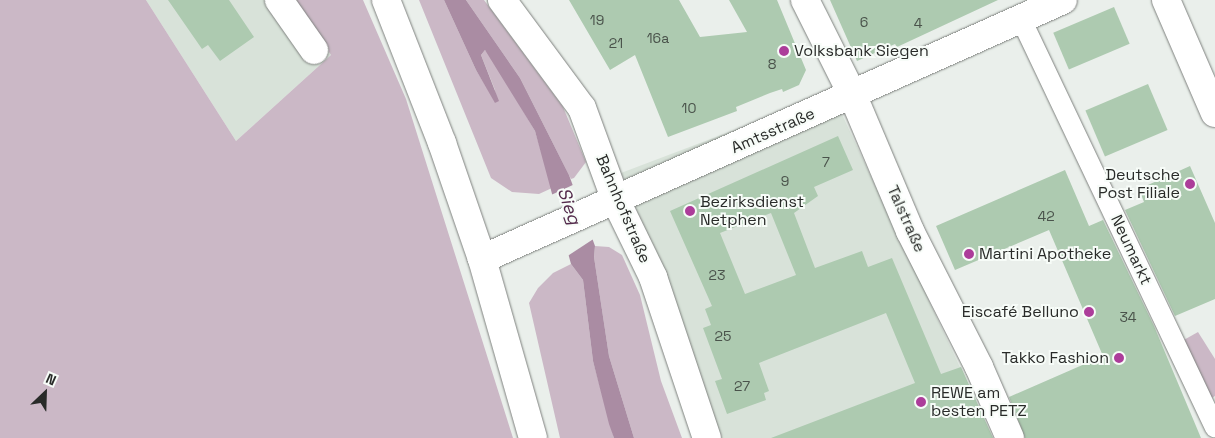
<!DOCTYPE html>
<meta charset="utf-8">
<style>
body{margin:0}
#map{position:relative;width:1215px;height:438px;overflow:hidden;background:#eaefeb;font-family:"Space Grotesk",sans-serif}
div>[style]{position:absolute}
.built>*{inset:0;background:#d8e2d9}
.green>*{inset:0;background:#cbb8c6}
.water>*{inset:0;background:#aa8ca3}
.pier>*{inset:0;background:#eaefeb}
.building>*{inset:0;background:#adcab0;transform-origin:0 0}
.roads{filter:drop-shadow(0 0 1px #7e817e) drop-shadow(0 0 1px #7e817e)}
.pedestrian>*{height:20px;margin:-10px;padding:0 10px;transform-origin:10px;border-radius:10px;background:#fff}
.minor>*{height:28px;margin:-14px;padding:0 14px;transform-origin:14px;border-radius:14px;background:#fff}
.secondary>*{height:28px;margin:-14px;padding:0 14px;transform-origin:14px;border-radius:14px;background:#fff}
.dots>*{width:14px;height:14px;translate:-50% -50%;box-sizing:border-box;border:2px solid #f7fcf8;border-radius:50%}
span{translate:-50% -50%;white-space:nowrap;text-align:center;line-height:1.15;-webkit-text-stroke:4px #f7fcf8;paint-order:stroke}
.number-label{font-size:14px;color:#4a534b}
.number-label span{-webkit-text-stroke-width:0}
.poi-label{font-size:16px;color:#292b29}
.left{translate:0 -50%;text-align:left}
.right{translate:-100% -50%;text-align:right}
.street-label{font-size:16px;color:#292b29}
.water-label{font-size:18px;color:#542b4c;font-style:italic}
.north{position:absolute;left:20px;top:368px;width:50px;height:50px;-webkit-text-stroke:4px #f7fcf8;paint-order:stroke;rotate:24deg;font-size:14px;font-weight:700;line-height:20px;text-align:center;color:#292b29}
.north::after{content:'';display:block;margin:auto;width:18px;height:22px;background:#292b29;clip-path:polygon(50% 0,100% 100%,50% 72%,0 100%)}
</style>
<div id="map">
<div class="built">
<div style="clip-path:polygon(146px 0,294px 0,331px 55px,236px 141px)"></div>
<div style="clip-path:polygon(832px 93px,993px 438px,722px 438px,621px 173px)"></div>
</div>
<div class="green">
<div style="clip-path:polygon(0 0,146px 0,236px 141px,331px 55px,294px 0,363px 0,406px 99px,513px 438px,0 438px)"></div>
<div style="clip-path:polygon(419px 0,444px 0,476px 70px,496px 103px,495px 90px,481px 55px,485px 50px,490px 55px,535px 131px,552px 188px,539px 194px,512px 192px,491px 178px)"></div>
<div style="clip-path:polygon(466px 0,484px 0,563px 107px,586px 162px,574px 178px,571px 179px,520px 78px)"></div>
<div style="clip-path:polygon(595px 246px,609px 247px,622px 255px,640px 295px,661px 381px,682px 438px,634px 438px,609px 356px,594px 257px)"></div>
<div style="clip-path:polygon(571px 264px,583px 280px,593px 361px,614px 438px,560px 438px,529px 303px,538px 288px,553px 273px)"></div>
<div style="clip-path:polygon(1198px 332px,1215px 359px,1215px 396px,1210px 399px,1182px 341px)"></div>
</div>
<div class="water">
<div style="clip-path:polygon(444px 0,466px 0,520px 78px,569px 175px,595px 246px,594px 257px,609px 356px,634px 438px,614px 438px,609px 424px,593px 361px,583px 280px,571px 264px,535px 131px,485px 50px,481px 55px,499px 101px,495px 103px,476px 70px)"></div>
</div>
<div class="pier">
<div style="clip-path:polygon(575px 184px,595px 238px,566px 257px,551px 195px)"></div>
</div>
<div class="building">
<div style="clip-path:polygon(168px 0,229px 0,254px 37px,220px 61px,208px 45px,202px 49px)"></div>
<div style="clip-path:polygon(569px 0,679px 0,700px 37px,747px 32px,729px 0,777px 0,806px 70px,799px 85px,783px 92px,782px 89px,770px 93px,736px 107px,737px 111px,668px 137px,635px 55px,610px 70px)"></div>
<div style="clip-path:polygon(830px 0,998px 0,897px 47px,895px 44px,857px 61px)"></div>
<div style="left:1114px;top:7px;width:40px;height:66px;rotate:67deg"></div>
<div style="left:1148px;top:84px;width:50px;height:68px;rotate:67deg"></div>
<div style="clip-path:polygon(evenodd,838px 136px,853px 170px,814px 187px,818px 196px,794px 213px,815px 268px,862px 251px,868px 267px,892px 258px,941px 374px,961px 367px,993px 438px,771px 438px,915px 383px,886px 313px,759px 363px,769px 391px,764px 393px,766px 400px,727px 414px,715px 381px,722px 379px,703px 328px,711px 325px,705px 309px,712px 306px,670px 211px,838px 136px,771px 213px,796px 275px,745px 294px,720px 233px,771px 213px)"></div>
<div style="clip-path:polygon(1190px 166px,1215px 223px,1215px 299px,1175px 316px,1125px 210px,1144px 202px,1139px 189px)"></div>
<div style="clip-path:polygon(1065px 170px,1089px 226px,1103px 220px,1154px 326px,1201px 438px,1025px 438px,1009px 397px,1103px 356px,1049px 230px,955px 270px,936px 226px)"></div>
</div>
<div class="roads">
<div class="pedestrian">
<div style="left:1021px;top:19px;width:452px;rotate:64.6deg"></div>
</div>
<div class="minor">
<div style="left:279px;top:0;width:61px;rotate:55deg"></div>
<div style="left:502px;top:0;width:134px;rotate:53.5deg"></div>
<div style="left:582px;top:108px;width:99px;rotate:69.9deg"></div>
<div style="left:616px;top:201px;width:85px;rotate:64deg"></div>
<div style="left:653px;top:277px;width:170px;rotate:71.5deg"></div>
<div style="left:805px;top:0;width:107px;rotate:63.4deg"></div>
<div style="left:853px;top:96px;width:147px;rotate:67.1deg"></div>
<div style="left:910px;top:231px;width:153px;rotate:63.1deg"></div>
<div style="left:979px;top:367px;width:77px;rotate:66.4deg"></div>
<div style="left:1166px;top:0;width:123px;rotate:66.6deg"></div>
<div style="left:482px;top:259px;width:636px;rotate:-24.03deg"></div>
</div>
<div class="secondary">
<div style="left:386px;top:0;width:154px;rotate:68.6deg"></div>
<div style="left:442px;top:143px;width:123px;rotate:71deg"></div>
<div style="left:482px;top:259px;width:186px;rotate:74.1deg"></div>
</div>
</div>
<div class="dots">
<div style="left:784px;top:51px;background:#ac3d9a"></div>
<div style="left:1190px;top:184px;background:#ac3d9a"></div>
<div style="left:690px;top:211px;background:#ac3d9a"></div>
<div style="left:969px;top:254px;background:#ac3d9a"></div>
<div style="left:1089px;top:312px;background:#ac3d9a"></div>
<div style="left:1119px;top:358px;background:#ac3d9a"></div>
<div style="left:921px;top:402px;background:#ac3d9a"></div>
</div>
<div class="number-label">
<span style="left:597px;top:20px">19</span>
<span style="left:864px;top:22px">6</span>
<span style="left:918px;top:23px">4</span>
<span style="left:658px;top:38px">16a</span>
<span style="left:616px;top:43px">21</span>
<span style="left:772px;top:64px">8</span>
<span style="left:689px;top:108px">10</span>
<span style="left:826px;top:162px">7</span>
<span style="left:785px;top:181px">9</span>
<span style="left:1046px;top:216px">42</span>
<span style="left:717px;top:275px">23</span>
<span style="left:1128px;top:317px">34</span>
<span style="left:723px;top:336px">25</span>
<span style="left:742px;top:386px">27</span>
</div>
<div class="poi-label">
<span class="left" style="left:794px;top:51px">Volksbank Siegen</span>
<span class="right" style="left:1180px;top:184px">Deutsche<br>Post Filiale</span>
<span class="left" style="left:700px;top:211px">Bezirksdienst<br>Netphen</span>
<span class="left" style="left:979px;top:254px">Martini Apotheke</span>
<span class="right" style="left:1079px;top:312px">Eiscafé Belluno</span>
<span class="right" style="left:1109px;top:358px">Takko Fashion</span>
<span class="left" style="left:931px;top:402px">REWE am<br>besten PETZ</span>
</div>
<div class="street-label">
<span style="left:773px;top:131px;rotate:-24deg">Amtsstraße</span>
<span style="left:623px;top:209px;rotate:67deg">Bahnhofstraße</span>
<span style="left:906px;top:219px;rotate:66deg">Talstraße</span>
<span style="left:1131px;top:250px;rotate:65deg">Neumarkt</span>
</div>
<div class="water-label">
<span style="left:569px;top:206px;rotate:71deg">Sieg</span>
</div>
<div class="north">N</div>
</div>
